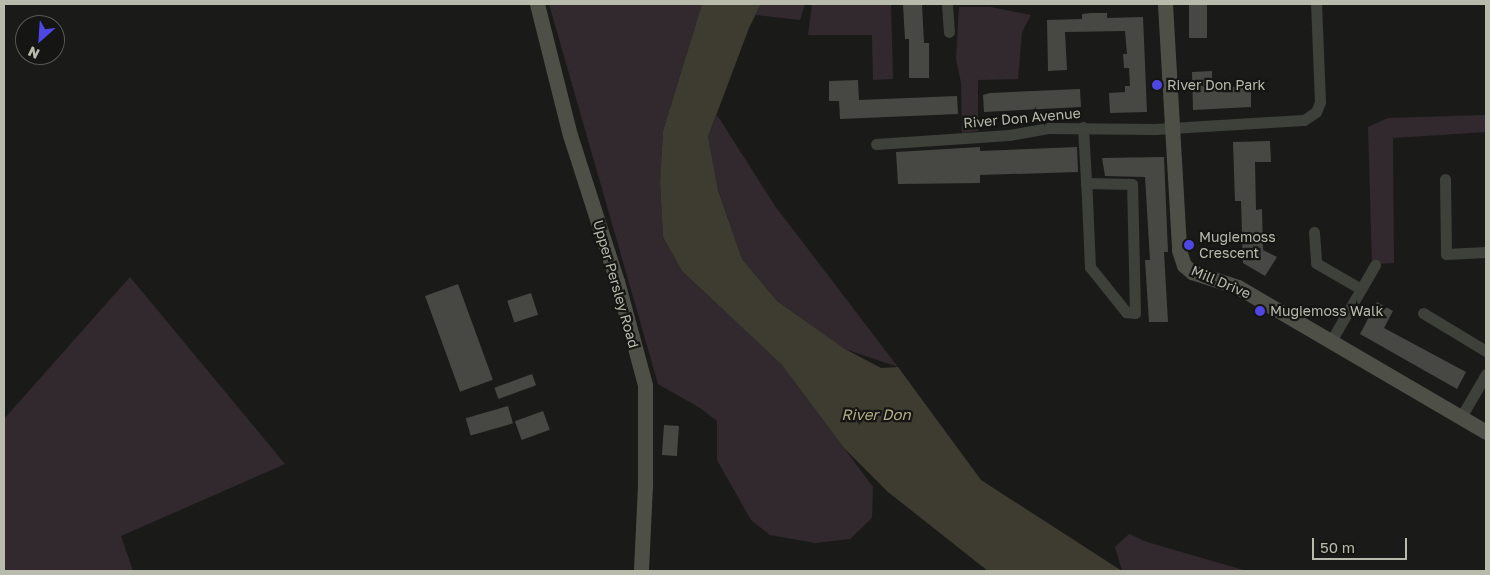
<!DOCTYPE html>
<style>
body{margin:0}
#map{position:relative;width:1490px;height:575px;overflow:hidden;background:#1a1b19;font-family:"Golos Text",sans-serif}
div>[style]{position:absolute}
.green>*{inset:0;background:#32292e}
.water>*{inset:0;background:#3e3c30}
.building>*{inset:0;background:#474843;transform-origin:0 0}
.street>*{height:11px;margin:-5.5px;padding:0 5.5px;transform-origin:5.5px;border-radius:5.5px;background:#3e403a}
.secondary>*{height:15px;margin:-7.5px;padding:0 7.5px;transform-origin:7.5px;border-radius:7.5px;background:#4e5048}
.dots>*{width:14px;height:14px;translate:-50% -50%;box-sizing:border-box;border:2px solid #151614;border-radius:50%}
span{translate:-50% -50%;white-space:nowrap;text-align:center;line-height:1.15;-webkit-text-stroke:4.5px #151614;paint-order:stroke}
.poi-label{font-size:14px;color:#b8baac}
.left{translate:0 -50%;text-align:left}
.street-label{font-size:14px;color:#b8baac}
.water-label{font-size:15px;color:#b2ac86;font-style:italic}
.frame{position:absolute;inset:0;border:5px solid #b8baac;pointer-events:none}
.north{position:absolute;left:15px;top:15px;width:50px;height:50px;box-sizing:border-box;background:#151614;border:1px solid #565851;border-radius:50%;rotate:206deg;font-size:14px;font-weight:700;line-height:20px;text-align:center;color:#b8baac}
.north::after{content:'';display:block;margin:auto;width:18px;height:22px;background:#4f46e6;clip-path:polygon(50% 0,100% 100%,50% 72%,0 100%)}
.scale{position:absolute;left:1312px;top:538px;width:95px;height:22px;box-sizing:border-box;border:2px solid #b8baac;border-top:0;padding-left:6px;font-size:15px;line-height:18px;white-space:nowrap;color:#b8baac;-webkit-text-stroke:4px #151614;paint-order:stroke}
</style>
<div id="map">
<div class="green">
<div style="clip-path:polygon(549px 4px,702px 4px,663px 131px,660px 182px,663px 237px,682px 271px,782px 365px,873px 487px,872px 518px,850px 539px,815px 543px,770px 535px,751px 520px,717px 460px,717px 421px,700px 408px,658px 384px)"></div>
<div style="clip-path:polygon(761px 4px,805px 4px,800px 20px,756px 15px)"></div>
<div style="clip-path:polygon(812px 4px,891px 4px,893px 79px,873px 80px,872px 35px,808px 35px)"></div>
<div style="clip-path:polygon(959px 7px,991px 7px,1031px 15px,1022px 32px,1018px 79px,978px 80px,978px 131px,962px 133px,961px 83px,956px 59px)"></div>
<div style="clip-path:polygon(717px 115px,775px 206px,898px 367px,845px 349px,777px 301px,742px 259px,717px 186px,708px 137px)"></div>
<div style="clip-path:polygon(1486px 115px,1486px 132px,1393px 138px,1394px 263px,1372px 264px,1368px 127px,1388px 118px)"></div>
<div style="clip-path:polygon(130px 277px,285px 464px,121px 536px,133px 571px,4px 571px,4px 419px)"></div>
<div style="clip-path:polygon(1129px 534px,1147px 542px,1247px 571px,1122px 571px,1115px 547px)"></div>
</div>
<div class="water">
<div style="clip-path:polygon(702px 4px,761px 4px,749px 28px,708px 137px,718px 190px,742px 259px,777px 301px,845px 349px,881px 368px,898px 367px,981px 480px,1122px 571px,988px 571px,888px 492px,844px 448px,782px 365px,682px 271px,663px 237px,660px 182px,663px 131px)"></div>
</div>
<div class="building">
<div style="clip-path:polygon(922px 4px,924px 43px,929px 43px,929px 78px,909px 78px,909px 39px,905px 39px,903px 5px)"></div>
<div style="left:1189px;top:4px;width:18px;height:34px"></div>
<div style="clip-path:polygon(1091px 13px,1107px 13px,1107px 18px,1143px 17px,1147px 112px,1110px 113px,1109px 93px,1125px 92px,1125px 86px,1130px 86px,1129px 68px,1124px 68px,1123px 54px,1127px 54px,1125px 31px,1065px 32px,1067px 70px,1048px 71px,1047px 20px,1082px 19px,1082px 14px)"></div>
<div style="clip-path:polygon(1212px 71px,1212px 88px,1251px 86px,1251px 107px,1193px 110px,1192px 72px)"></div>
<div style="clip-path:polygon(858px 80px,859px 100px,957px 96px,958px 114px,840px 119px,839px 101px,829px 101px,829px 81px)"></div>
<div style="clip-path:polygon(1080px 89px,1081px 107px,984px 112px,983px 95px,990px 93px)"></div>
<div style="clip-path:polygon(1270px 141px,1271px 162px,1255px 162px,1256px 210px,1262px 209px,1263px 250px,1277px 257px,1265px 276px,1243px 263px,1241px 201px,1235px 201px,1233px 142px)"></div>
<div style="clip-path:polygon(980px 147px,980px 151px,1077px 147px,1078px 172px,980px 175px,980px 183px,898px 184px,896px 152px)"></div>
<div style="clip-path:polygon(1164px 157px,1168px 252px,1164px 252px,1168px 322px,1149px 322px,1145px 260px,1150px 260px,1145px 177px,1105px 176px,1102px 158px)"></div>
<div style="left:458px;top:284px;width:102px;height:35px;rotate:70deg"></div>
<div style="left:531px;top:293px;width:23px;height:25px;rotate:72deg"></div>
<div style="clip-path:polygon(1377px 302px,1393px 311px,1384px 328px,1466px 372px,1457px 389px,1360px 334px)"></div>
<div style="left:532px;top:374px;width:12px;height:40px;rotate:70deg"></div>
<div style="left:508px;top:406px;width:18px;height:44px;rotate:74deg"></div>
<div style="left:543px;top:411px;width:20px;height:30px;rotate:70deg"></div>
<div style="left:664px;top:425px;width:15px;height:30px;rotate:4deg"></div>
</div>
<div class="street">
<div style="left:947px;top:4px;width:28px;rotate:86deg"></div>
<div style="left:1083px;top:127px;width:72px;rotate:86.8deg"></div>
<div style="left:1087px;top:199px;width:68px;rotate:87.5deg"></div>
<div style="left:1090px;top:267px;width:58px;rotate:51.3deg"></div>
<div style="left:1126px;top:312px;width:9px;rotate:6deg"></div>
<div style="left:1135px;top:313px;width:129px;rotate:-91.3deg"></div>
<div style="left:1132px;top:184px;width:46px;rotate:-178.8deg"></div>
<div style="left:876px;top:144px;width:133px;rotate:-3.9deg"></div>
<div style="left:1009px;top:135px;width:41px;rotate:-9.9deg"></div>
<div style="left:1049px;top:128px;width:106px;rotate:0.5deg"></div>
<div style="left:1155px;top:129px;width:149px;rotate:-3.5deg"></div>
<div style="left:1304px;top:120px;width:14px;rotate:-34deg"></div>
<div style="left:1316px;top:112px;width:11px;rotate:-68deg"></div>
<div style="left:1320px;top:102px;width:98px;rotate:-92.3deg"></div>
<div style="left:1445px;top:179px;width:75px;rotate:89.2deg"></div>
<div style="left:1446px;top:254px;width:40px;rotate:-2.9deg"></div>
<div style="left:1314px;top:232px;width:31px;rotate:86deg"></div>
<div style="left:1316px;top:263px;width:52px;rotate:30deg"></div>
<div style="left:1423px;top:313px;width:74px;rotate:31.1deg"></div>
<div style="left:1331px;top:341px;width:88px;rotate:-59.9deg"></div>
<div style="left:1461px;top:417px;width:50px;rotate:-59.8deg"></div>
</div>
<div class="secondary">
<div style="left:537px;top:4px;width:135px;rotate:75.9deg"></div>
<div style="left:570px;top:135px;width:153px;rotate:72.2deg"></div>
<div style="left:617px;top:281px;width:108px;rotate:74.9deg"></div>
<div style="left:645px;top:385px;width:100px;rotate:90deg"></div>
<div style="left:645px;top:485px;width:86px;rotate:92.7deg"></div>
<div style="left:1165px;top:4px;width:246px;rotate:86.7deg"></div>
<div style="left:1179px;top:250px;width:16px;rotate:72deg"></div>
<div style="left:1184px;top:265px;width:11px;rotate:41deg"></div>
<div style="left:1192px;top:272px;width:48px;rotate:18.1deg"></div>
<div style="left:1238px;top:287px;width:287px;rotate:30.3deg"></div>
</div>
<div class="dots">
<div style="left:1157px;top:85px;background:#4f46e6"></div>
<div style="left:1189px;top:245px;background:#4f46e6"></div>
<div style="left:1260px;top:311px;background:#4f46e6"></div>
</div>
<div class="poi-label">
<span class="left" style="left:1167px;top:85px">River Don Park</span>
<span class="left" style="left:1199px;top:245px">Mugiemoss<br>Crescent</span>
<span class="left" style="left:1270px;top:311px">Mugiemoss Walk</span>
</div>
<div class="street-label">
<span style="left:1022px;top:118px;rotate:-5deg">River Don Avenue</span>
<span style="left:1221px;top:282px;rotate:23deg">Mill Drive</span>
<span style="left:616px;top:284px;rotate:74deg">Upper Persley Road</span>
</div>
<div class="water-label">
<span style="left:876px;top:415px">River Don</span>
</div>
<div class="frame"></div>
<div class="north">N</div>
<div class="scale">50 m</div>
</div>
